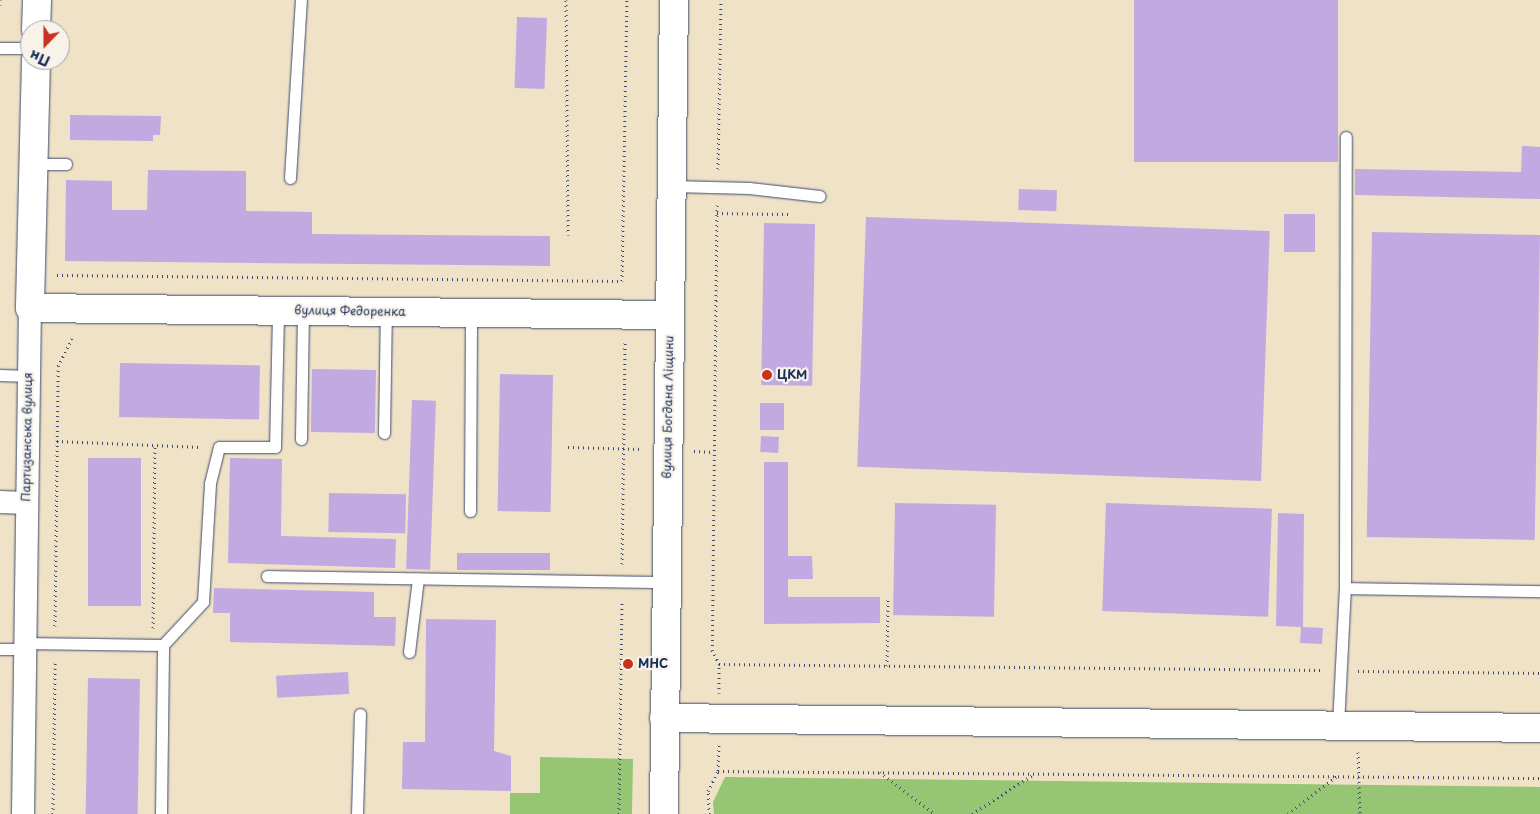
<!DOCTYPE html>
<meta charset="utf-8">
<style>
body{margin:0}
#map{position:relative;width:1540px;height:814px;overflow:hidden;background:#f0e2c6;font-family:"Playpen Sans",sans-serif}
div>[style]{position:absolute}
.green>*{inset:0;background:#96c573}
.building>*{inset:0;background:#c1a9e1;transform-origin:0 0}
.path>*{height:3px;margin-top:-1.5px;transform-origin:0;background:repeating-linear-gradient(90deg,#3b4a6e 0 1px,transparent 0 5px)}
.roads{filter:drop-shadow(0 0 1px #3b4a6e) drop-shadow(0 0 1px #3b4a6e)}
.service>*{height:11px;margin:-5.5px;padding:0 5.5px;transform-origin:5.5px;border-radius:5.5px;background:#fff}
.minor>*{height:22px;margin:-11px;padding:0 11px;transform-origin:11px;border-radius:11px;background:#fff}
.tertiary>*{height:28px;margin:-14px;padding:0 14px;transform-origin:14px;border-radius:14px;background:#fff}
.secondary>*{height:28px;margin:-14px;padding:0 14px;transform-origin:14px;border-radius:14px;background:#fff}
.dots>*{width:14px;height:14px;translate:-50% -50%;box-sizing:border-box;border:2px solid #f7f3e8;border-radius:50%}
span{translate:-50% -50%;white-space:nowrap;text-align:center;line-height:1.15;-webkit-text-stroke:4.5px #f7f3e8;paint-order:stroke}
.street-label{font-size:12px;color:#1b2f5e}
.poi-label{font-size:12px;color:#1b2f5e;font-weight:700}
.left{translate:0 -50%;text-align:left}
.north{position:absolute;left:20px;top:20px;width:50px;height:50px;box-sizing:border-box;background:#f7f3e8;border:1px solid #9fa5b1;border-radius:50%;rotate:202deg;font-size:14px;font-weight:700;line-height:20px;text-align:center;color:#1b2f5e}
.north::after{content:'';display:block;margin:auto;width:18px;height:22px;background:#c8321e;clip-path:polygon(50% 0,100% 100%,50% 72%,0 100%)}
</style>
<div id="map">
<div class="green">
<div style="clip-path:polygon(540px 757px,633px 759px,632px 814px,510px 814px,510px 793px,540px 793px)"></div>
<div style="clip-path:polygon(725px 777px,1540px 787px,1540px 814px,714px 814px,713px 802px)"></div>
</div>
<div class="building">
<div style="left:1134px;top:0;width:204px;height:162px"></div>
<div style="left:517px;top:17px;width:30px;height:71px;rotate:2deg"></div>
<div style="clip-path:polygon(70px 115px,161px 116px,160px 135px,153px 135px,153px 141px,70px 140px)"></div>
<div style="clip-path:polygon(1522px 146px,1540px 147px,1540px 199px,1355px 195px,1355px 169px,1521px 172px)"></div>
<div style="clip-path:polygon(148px 170px,246px 171px,246px 211px,312px 212px,312px 234px,550px 236px,550px 266px,65px 261px,66px 180px,112px 181px,112px 210px,147px 210px)"></div>
<div style="left:1019px;top:189px;width:38px;height:21px;rotate:2deg"></div>
<div style="left:1284px;top:214px;width:31px;height:38px"></div>
<div style="left:866px;top:217px;width:404px;height:250px;rotate:2deg"></div>
<div style="left:764px;top:223px;width:51px;height:162px;rotate:1deg"></div>
<div style="left:1372px;top:232px;width:168px;height:305px;rotate:1deg"></div>
<div style="left:120px;top:363px;width:140px;height:54px;rotate:1deg"></div>
<div style="left:312px;top:369px;width:64px;height:63px;rotate:1deg"></div>
<div style="left:500px;top:374px;width:53px;height:137px;rotate:1deg"></div>
<div style="left:412px;top:400px;width:24px;height:169px;rotate:2deg"></div>
<div style="left:760px;top:403px;width:24px;height:27px"></div>
<div style="left:761px;top:436px;width:18px;height:16px;rotate:3deg"></div>
<div style="left:88px;top:458px;width:53px;height:148px"></div>
<div style="clip-path:polygon(230px 458px,282px 459px,281px 536px,396px 539px,395px 568px,228px 563px)"></div>
<div style="clip-path:polygon(764px 462px,788px 462px,788px 556px,812px 556px,813px 579px,788px 579px,788px 597px,880px 597px,880px 623px,764px 624px)"></div>
<div style="left:329px;top:493px;width:77px;height:39px;rotate:1deg"></div>
<div style="left:895px;top:503px;width:101px;height:112px;rotate:1deg"></div>
<div style="left:1106px;top:503px;width:166px;height:108px;rotate:2deg"></div>
<div style="clip-path:polygon(1278px 513px,1304px 514px,1303px 627px,1323px 628px,1322px 644px,1300px 643px,1301px 627px,1276px 626px)"></div>
<div style="left:457px;top:553px;width:93px;height:17px"></div>
<div style="clip-path:polygon(214px 588px,374px 592px,374px 617px,396px 617px,395px 646px,230px 642px,230px 613px,213px 613px)"></div>
<div style="clip-path:polygon(426px 619px,496px 620px,494px 751px,511px 756px,511px 791px,402px 789px,403px 742px,425px 742px)"></div>
<div style="left:348px;top:672px;width:22px;height:72px;rotate:87deg"></div>
<div style="left:88px;top:678px;width:52px;height:136px;rotate:1deg"></div>
</div>
<div class="path">
<div style="left:566px;top:0;width:235px;rotate:89.5deg"></div>
<div style="left:0;top:5px;width:5px;rotate:-90deg"></div>
<div style="left:718px;top:169px;width:169px;rotate:-89deg"></div>
<div style="left:717px;top:205px;width:445px;rotate:90.6deg"></div>
<div style="left:712px;top:650px;width:16px;rotate:63deg"></div>
<div style="left:719px;top:664px;width:603px;rotate:0.57deg"></div>
<div style="left:717px;top:213px;width:74px;rotate:0.8deg"></div>
<div style="left:57px;top:275px;width:565px;rotate:0.61deg"></div>
<div style="left:622px;top:281px;width:281px;rotate:-89deg"></div>
<div style="left:57px;top:441px;width:144px;rotate:2.4deg"></div>
<div style="left:568px;top:447px;width:75px;rotate:1.5deg"></div>
<div style="left:694px;top:451px;width:20px;rotate:3deg"></div>
<div style="left:622px;top:564px;width:223px;rotate:-89.2deg"></div>
<div style="left:55px;top:626px;width:260px;rotate:-89.3deg"></div>
<div style="left:58px;top:366px;width:34px;rotate:-63deg"></div>
<div style="left:153px;top:628px;width:182px;rotate:-89.4deg"></div>
<div style="left:887px;top:666px;width:68px;rotate:-89.2deg"></div>
<div style="left:1358px;top:671px;width:182px;rotate:0.6deg"></div>
<div style="left:719px;top:693px;width:29px;rotate:-90deg"></div>
<div style="left:1358px;top:752px;width:62px;rotate:88.2deg"></div>
<div style="left:718px;top:771px;width:26px;rotate:-88deg"></div>
<div style="left:880px;top:772px;width:69px;rotate:37.4deg"></div>
<div style="left:53px;top:814px;width:152px;rotate:-89.2deg"></div>
<div style="left:619px;top:814px;width:213px;rotate:-89.2deg"></div>
<div style="left:709px;top:814px;width:23px;rotate:-92deg"></div>
<div style="left:708px;top:791px;width:22px;rotate:-63deg"></div>
<div style="left:718px;top:771px;width:822px;rotate:0.49deg"></div>
<div style="left:972px;top:814px;width:74px;rotate:-32.8deg"></div>
<div style="left:1288px;top:814px;width:62px;rotate:-37.8deg"></div>
</div>
<div class="roads">
<div class="service">
<div style="left:0;top:48px;width:30px"></div>
<div style="left:33px;top:164px;width:33px"></div>
<div style="left:290px;top:178px;width:178px;rotate:-86.5deg"></div>
<div style="left:672px;top:186px;width:77px;rotate:1.5deg"></div>
<div style="left:749px;top:188px;width:71px;rotate:6.4deg"></div>
<div style="left:0;top:375px;width:29px;rotate:2deg"></div>
<div style="left:384px;top:433px;width:121px;rotate:-89.1deg"></div>
<div style="left:301px;top:439px;width:128px;rotate:-89.1deg"></div>
<div style="left:470px;top:511px;width:198px;rotate:-89.7deg"></div>
<div style="left:267px;top:576px;width:399px;rotate:0.9deg"></div>
<div style="left:1345px;top:588px;width:451px;rotate:-89.9deg"></div>
<div style="left:24px;top:643px;width:139px;rotate:0.8deg"></div>
<div style="left:0;top:649px;width:24px"></div>
<div style="left:409px;top:652px;width:74px;rotate:-83deg"></div>
<div style="left:1338px;top:725px;width:137px;rotate:-87.1deg"></div>
<div style="left:1345px;top:588px;width:195px;rotate:0.9deg"></div>
<div style="left:161px;top:814px;width:169px;rotate:-89.3deg"></div>
<div style="left:163px;top:645px;width:59px;rotate:-47.1deg"></div>
<div style="left:203px;top:602px;width:119px;rotate:-86.6deg"></div>
<div style="left:210px;top:483px;width:37px;rotate:-76deg"></div>
<div style="left:219px;top:447px;width:56px"></div>
<div style="left:275px;top:447px;width:137px;rotate:-88.7deg"></div>
<div style="left:357px;top:814px;width:100px;rotate:-88.3deg"></div>
</div>
<div class="minor">
<div style="left:0;top:502px;width:26px;rotate:2deg"></div>
<div style="left:23px;top:814px;width:506px;rotate:-89.21deg"></div>
</div>
<div class="tertiary">
<div style="left:36px;top:30px;width:30px;rotate:-88deg"></div>
<div style="left:36px;top:60px;width:248px;rotate:91.4deg"></div>
<div style="left:30px;top:308px;width:640px;rotate:0.63deg"></div>
<div style="left:664px;top:718px;width:876px;rotate:0.65deg"></div>
</div>
<div class="secondary">
<div style="left:664px;top:814px;width:814px;rotate:-89.3deg"></div>
</div>
</div>
<div class="dots">
<div style="left:767px;top:375px;background:#c8321e"></div>
<div style="left:628px;top:664px;background:#c8321e"></div>
</div>
<div class="street-label">
<span style="left:350px;top:311px;rotate:1deg">вулиця Федоренка</span>
<span style="left:668px;top:407px;rotate:-89deg">вулиця Богдана Ліщини</span>
<span style="left:27px;top:437px;rotate:-89deg">Партизанська вулиця</span>
</div>
<div class="poi-label">
<span class="left" style="left:777px;top:375px">ЦКМ</span>
<span class="left" style="left:638px;top:664px">МНС</span>
</div>
<div class="north">Пн</div>
</div>
